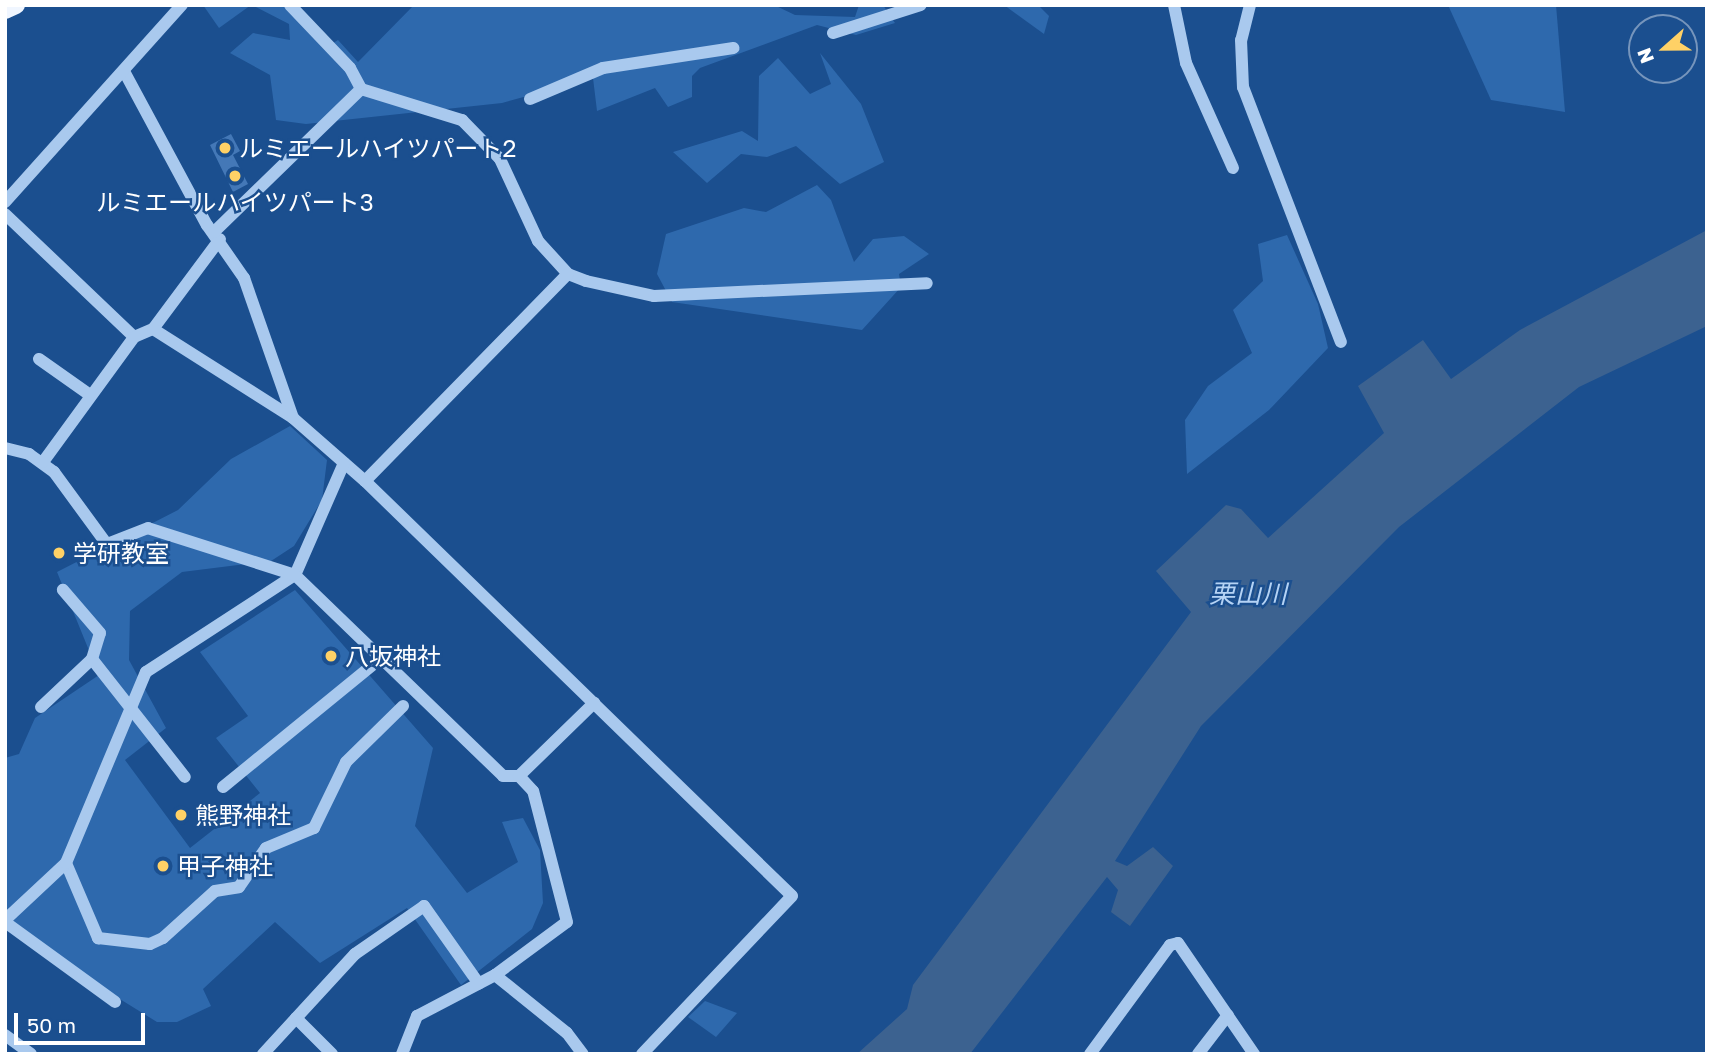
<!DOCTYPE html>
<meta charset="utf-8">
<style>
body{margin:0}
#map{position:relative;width:1712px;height:1059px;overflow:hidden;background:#1b4f8f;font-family:"Golos Text","Noto Sans JP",sans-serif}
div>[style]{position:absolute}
.green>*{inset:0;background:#2e69ad}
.water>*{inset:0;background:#3c6290}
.building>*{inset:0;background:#4478b7}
.minor>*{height:12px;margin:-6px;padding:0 6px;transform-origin:6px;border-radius:6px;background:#a9c9ee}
.major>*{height:18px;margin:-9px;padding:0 9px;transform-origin:9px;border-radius:9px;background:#f0f6ff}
.dots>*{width:19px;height:19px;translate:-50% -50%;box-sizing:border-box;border:4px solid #1b4f8f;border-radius:50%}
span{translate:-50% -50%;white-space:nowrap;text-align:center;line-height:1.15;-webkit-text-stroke:5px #1b4f8f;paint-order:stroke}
.poi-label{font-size:24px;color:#fff}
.left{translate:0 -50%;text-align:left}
.water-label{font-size:26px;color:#b5d3f5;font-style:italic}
.frame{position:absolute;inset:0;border:7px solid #fff;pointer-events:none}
.north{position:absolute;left:1628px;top:14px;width:70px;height:70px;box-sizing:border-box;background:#1b4f8f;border:2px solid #7695bc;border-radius:50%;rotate:249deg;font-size:19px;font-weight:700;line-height:28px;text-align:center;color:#fff}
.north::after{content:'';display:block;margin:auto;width:24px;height:32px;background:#ffd166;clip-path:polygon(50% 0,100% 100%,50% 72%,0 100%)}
.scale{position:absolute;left:14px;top:1013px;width:131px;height:32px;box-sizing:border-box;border:4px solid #fff;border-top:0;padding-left:9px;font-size:21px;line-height:24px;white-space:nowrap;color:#fff;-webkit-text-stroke:5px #1b4f8f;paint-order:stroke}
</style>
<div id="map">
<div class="green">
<div style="clip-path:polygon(203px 5px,251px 5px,219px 28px)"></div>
<div style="clip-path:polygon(252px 5px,283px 5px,324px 49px,338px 40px,358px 62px,414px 5px,774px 5px,795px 15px,855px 17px,859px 5px,883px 5px,895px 23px,856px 35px,817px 25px,700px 68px,692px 76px,692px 97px,668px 107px,655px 88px,597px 111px,593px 78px,502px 103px,306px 124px,276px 120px,270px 75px,230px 53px,253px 33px,290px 40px,289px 24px)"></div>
<div style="clip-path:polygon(1004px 5px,1038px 5px,1049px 16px,1044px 34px)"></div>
<div style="clip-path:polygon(1448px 5px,1556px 5px,1565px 112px,1491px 100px)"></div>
<div style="clip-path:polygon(820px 53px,861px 104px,884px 162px,840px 184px,796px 146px,767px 157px,741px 154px,707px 183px,673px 152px,742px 131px,758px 141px,759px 76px,778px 58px,810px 94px,831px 84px)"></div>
<div style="clip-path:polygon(817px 185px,831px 200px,854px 262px,873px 239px,904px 236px,929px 254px,899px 274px,901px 287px,862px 330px,672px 302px,657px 274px,666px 234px,744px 208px,766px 212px)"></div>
<div style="clip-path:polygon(1287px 235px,1318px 304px,1328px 348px,1269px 410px,1187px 474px,1185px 420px,1208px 386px,1252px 353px,1233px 310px,1263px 281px,1258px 244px)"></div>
<div style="clip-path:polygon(290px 426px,327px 460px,322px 500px,294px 546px,271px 561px,182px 572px,130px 611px,129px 660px,166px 728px,125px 760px,190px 848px,260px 793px,216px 738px,248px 716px,200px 652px,295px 590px,433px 748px,415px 826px,467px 893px,518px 862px,502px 822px,523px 818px,540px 850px,543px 903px,532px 929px,461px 985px,407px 908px,320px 963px,275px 922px,203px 989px,211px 1006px,177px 1022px,157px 1022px,5px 928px,5px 758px,19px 754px,35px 718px,99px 675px,57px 572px,178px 510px,231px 459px)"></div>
<div style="clip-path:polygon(705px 1001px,737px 1013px,716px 1037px,688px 1017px)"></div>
</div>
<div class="water">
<div style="clip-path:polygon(1707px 230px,1707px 326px,1579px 387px,1399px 527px,1201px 726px,1115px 861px,1127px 866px,1153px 847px,1173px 866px,1130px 926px,1111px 912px,1118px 890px,1107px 877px,970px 1054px,857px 1054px,907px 1009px,913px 985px,1191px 612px,1156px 571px,1226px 505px,1241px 509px,1268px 538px,1384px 433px,1358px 386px,1423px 340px,1451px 379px,1520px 330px)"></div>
</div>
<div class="building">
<div style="clip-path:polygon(231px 134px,240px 151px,233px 155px,248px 184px,233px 192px,210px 145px)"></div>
</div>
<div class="minor">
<div style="left:290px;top:5px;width:87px;rotate:46.4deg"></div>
<div style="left:350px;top:68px;width:24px;rotate:62deg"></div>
<div style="left:1174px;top:5px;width:59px;rotate:78.3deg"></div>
<div style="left:1186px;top:63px;width:115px;rotate:65.9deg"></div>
<div style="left:1250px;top:5px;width:36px;rotate:104deg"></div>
<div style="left:1241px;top:40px;width:47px;rotate:87.6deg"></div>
<div style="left:1243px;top:87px;width:273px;rotate:69deg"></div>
<div style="left:833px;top:33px;width:92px;rotate:-17.7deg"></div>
<div style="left:125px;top:73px;width:173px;rotate:61.7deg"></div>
<div style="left:207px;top:225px;width:65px;rotate:55.1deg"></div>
<div style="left:244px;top:278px;width:148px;rotate:70.7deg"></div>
<div style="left:530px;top:99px;width:79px;rotate:-23deg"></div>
<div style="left:603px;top:68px;width:132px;rotate:-8.7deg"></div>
<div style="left:5px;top:202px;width:265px;rotate:-48.1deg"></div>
<div style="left:5px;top:214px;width:178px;rotate:43.6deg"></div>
<div style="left:134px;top:337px;width:21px;rotate:-23deg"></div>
<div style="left:153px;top:329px;width:112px;rotate:-53.3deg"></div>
<div style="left:214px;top:232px;width:205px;rotate:-44.2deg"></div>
<div style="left:361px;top:89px;width:106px;rotate:17.1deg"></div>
<div style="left:462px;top:120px;width:54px;rotate:45.7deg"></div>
<div style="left:500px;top:159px;width:90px;rotate:65.1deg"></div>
<div style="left:538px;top:241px;width:45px;rotate:47.7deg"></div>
<div style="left:568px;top:274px;width:19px;rotate:21deg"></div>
<div style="left:586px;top:281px;width:70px;rotate:12.4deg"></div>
<div style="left:654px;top:296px;width:273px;rotate:-2.7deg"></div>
<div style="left:153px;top:329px;width:166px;rotate:32.4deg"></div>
<div style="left:293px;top:418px;width:96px;rotate:41.2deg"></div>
<div style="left:365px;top:481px;width:595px;rotate:44.18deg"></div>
<div style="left:792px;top:896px;width:218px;rotate:133.5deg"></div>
<div style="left:39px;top:359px;width:62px;rotate:35.2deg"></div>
<div style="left:5px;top:448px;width:25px;rotate:14deg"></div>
<div style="left:29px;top:454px;width:31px;rotate:36deg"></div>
<div style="left:54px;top:472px;width:88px;rotate:53.8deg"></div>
<div style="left:43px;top:462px;width:155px;rotate:-53.9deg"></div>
<div style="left:344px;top:463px;width:122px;rotate:113.6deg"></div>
<div style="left:295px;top:575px;width:289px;rotate:44deg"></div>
<div style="left:503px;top:776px;width:16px"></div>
<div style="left:365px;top:481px;width:290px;rotate:-45.6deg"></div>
<div style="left:92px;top:659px;width:150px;rotate:51.8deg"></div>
<div style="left:41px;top:707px;width:70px;rotate:-43.3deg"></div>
<div style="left:92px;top:659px;width:27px;rotate:-73deg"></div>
<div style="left:100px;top:633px;width:57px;rotate:-130.7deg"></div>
<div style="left:223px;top:787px;width:203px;rotate:-39.2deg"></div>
<div style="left:66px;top:863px;width:82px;rotate:66.9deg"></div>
<div style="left:98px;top:938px;width:52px;rotate:6.6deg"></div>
<div style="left:150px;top:944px;width:14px;rotate:-25deg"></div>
<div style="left:163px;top:938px;width:70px;rotate:-42.1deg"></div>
<div style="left:215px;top:891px;width:24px;rotate:-9deg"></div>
<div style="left:239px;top:887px;width:47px;rotate:-55.3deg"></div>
<div style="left:266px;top:848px;width:52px;rotate:-22.6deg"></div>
<div style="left:314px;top:828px;width:73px;rotate:-64.1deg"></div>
<div style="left:346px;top:762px;width:80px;rotate:-44.5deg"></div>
<div style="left:5px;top:920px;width:83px;rotate:-43.1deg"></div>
<div style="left:66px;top:863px;width:207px;rotate:-67.3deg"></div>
<div style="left:146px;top:672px;width:178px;rotate:-33.1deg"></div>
<div style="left:295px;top:575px;width:154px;rotate:-162.3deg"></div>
<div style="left:148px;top:528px;width:44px;rotate:158.7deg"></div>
<div style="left:5px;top:922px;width:136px;rotate:36deg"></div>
<div style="left:495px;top:975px;width:92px;rotate:38.9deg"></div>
<div style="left:567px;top:1033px;width:26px;rotate:53deg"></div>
<div style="left:296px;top:1018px;width:51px;rotate:45deg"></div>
<div style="left:5px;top:1035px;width:32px;rotate:36deg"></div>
<div style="left:263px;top:1054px;width:136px;rotate:-47.4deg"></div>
<div style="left:355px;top:954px;width:84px;rotate:-34.8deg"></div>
<div style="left:424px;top:906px;width:95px;rotate:54.8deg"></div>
<div style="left:402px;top:1054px;width:41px;rotate:-68.5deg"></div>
<div style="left:417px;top:1016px;width:88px;rotate:-27.7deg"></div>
<div style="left:495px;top:975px;width:89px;rotate:-36.4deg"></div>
<div style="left:567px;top:922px;width:135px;rotate:-104.5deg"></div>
<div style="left:533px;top:791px;width:21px;rotate:-133deg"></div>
<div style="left:519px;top:776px;width:105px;rotate:-44.2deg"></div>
<div style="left:1090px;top:1054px;width:135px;rotate:-53.7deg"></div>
<div style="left:1170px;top:945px;width:8px;rotate:-14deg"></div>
<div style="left:1178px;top:943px;width:135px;rotate:55.6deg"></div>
<div style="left:1198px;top:1054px;width:49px;rotate:-52.4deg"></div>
</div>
<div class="major">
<div style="left:5px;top:10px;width:12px;rotate:-24deg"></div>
</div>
<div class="dots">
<div style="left:225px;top:148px;background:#ffd166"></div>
<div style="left:235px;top:176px;background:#ffd166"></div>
<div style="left:59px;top:553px;background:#ffd166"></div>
<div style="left:331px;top:656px;background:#ffd166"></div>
<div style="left:181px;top:815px;background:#ffd166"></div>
<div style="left:163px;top:866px;background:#ffd166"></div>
</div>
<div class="poi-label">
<span class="left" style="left:239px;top:148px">ルミエールハイツパート2</span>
<span style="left:235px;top:202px">ルミエールハイツパート3</span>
<span class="left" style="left:73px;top:553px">学研教室</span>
<span class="left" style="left:345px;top:656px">八坂神社</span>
<span class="left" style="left:195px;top:815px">熊野神社</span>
<span class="left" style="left:177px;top:866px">甲子神社</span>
</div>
<div class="water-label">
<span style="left:1248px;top:594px">栗山川</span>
</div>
<div class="frame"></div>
<div class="north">N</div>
<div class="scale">50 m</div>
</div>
